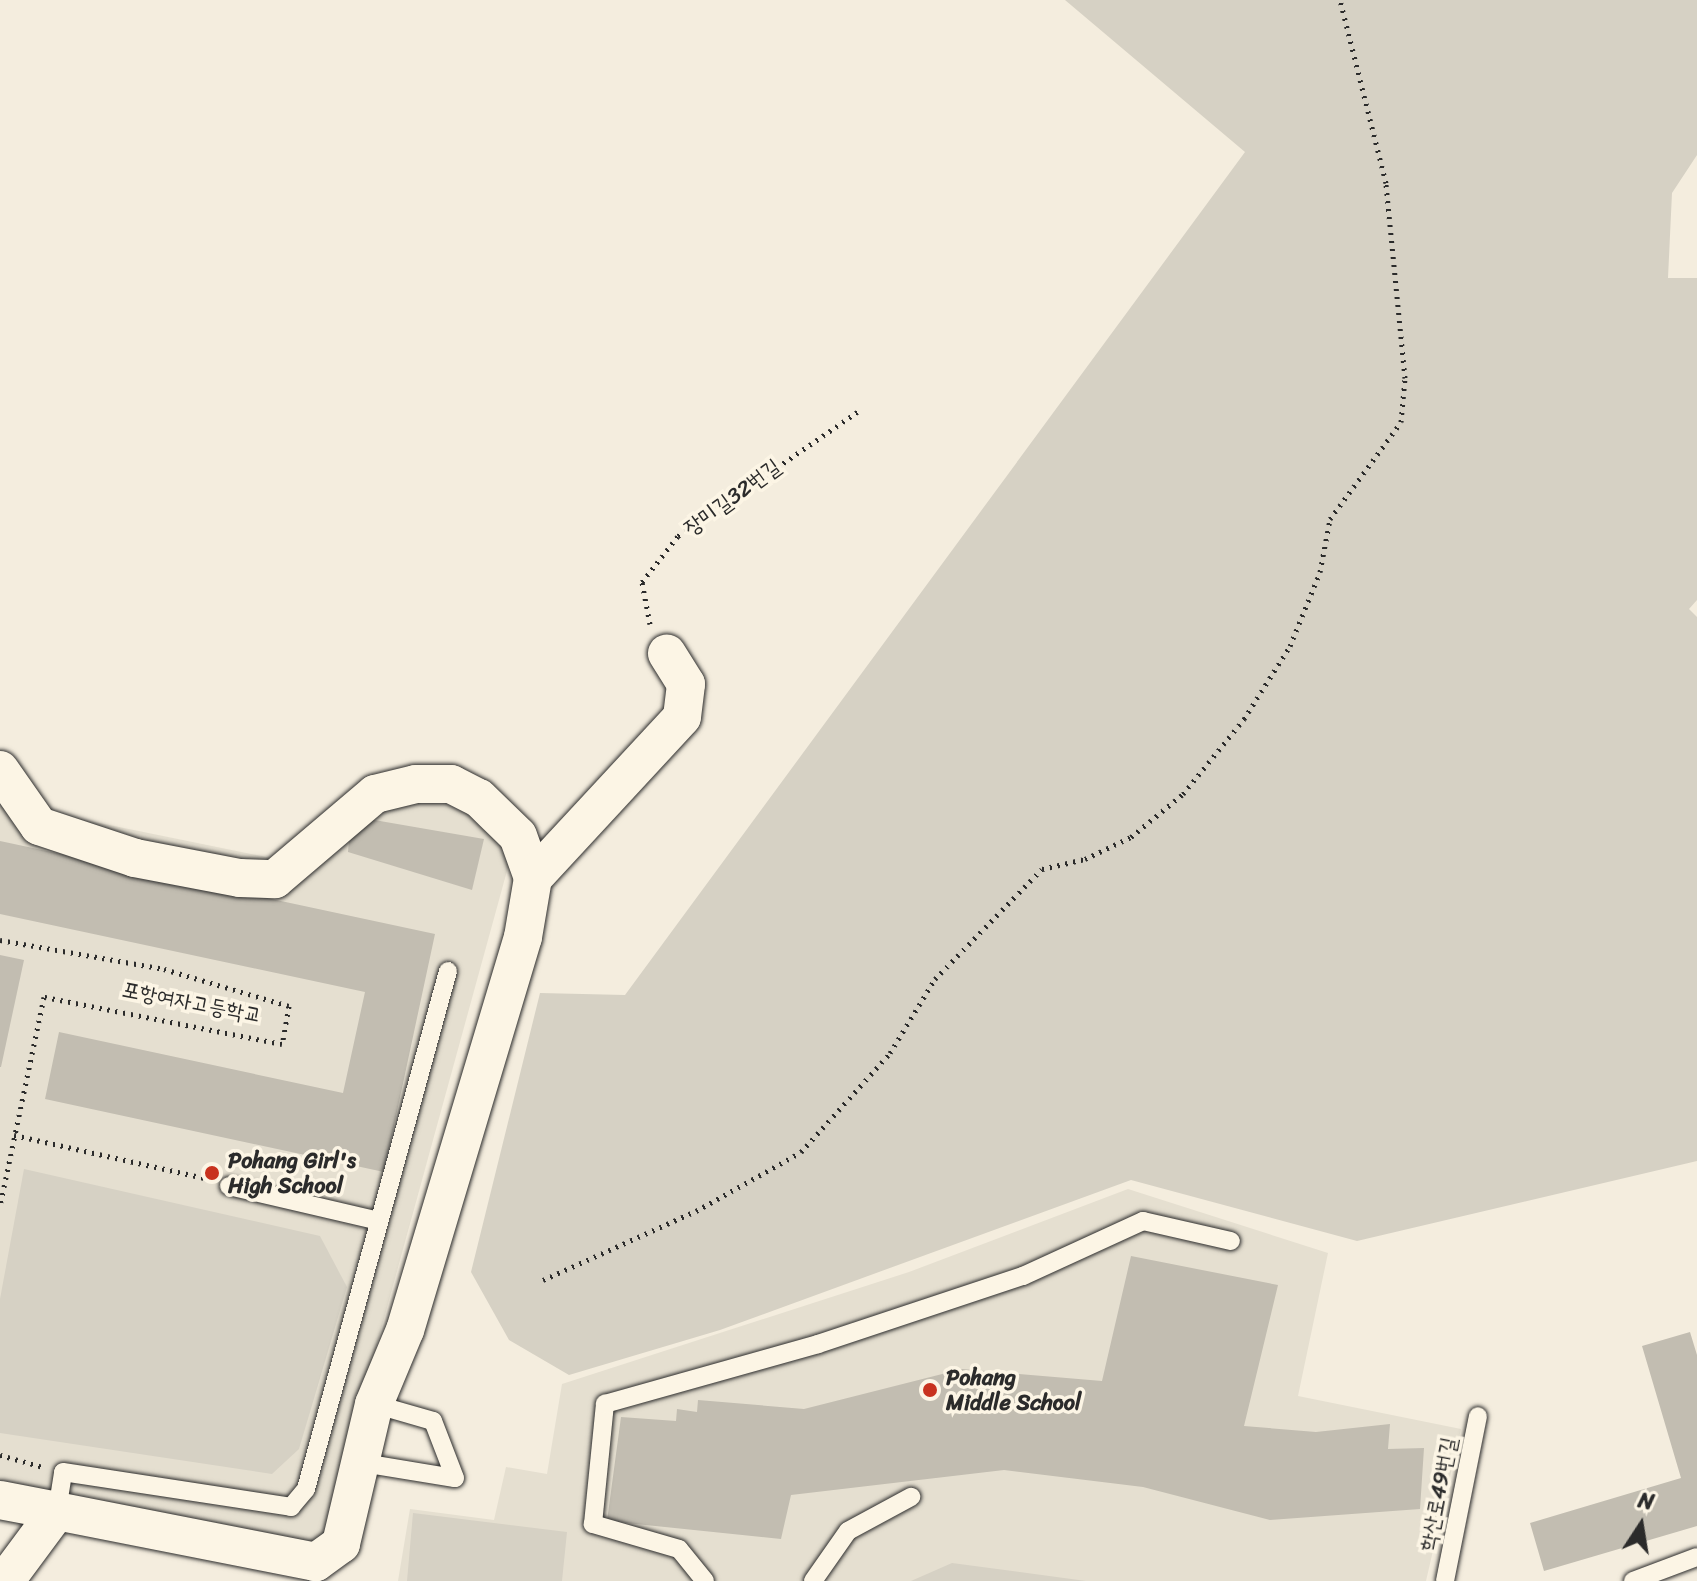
<!DOCTYPE html>
<meta charset="utf-8">
<style>
body{margin:0}
#map{position:relative;width:1697px;height:1581px;overflow:hidden;background:#f4edde;font-family:Sriracha,"Poor Story",sans-serif}
div>[style]{position:absolute}
.built>*{inset:0;background:#e5dfd0}
.green>*{inset:0;background:#d6d1c4}
.building>*{inset:0;background:#c2bdb1}
.path>*{height:5px;margin-top:-2.5px;transform-origin:0;background:repeating-linear-gradient(90deg,#2b2b2b 0 2px,transparent 0 8px)}
.roads{filter:drop-shadow(0 0 2px #2b2b2b) drop-shadow(0 0 2px #2b2b2b)}
.lane>*{height:18px;margin:-9px;padding:0 9px;transform-origin:9px;border-radius:9px;background:#fcf5e5}
.street>*{height:38px;margin:-19px;padding:0 19px;transform-origin:19px;border-radius:19px;background:#fcf5e5}
.dots>*{width:22px;height:22px;translate:-50% -50%;box-sizing:border-box;border:4px solid #fcf5e5;border-radius:50%}
span{translate:-50% -50%;white-space:nowrap;text-align:center;line-height:1.15;-webkit-text-stroke:7px #fcf5e5;paint-order:stroke}
.street-label{font-size:22px;color:#2b2b2b}
.poi-label{font-size:22px;color:#2b2b2b;font-weight:700}
.left{translate:0 -50%;text-align:left}
.north{position:absolute;left:1601px;top:1485px;width:80px;height:80px;-webkit-text-stroke:6px #fcf5e5;paint-order:stroke;rotate:12deg;font-size:22px;font-weight:700;line-height:32px;text-align:center;color:#2b2b2b}
.north::after{content:'';display:block;margin:auto;width:28px;height:36px;background:#2b2b2b;clip-path:polygon(50% 0,100% 100%,50% 72%,0 100%)}
</style>
<div id="map">
<div class="built">
<div style="clip-path:polygon(0 782px,31px 809px,295px 863px,390px 798px,494px 810px,510px 860px,322px 1544px,0 1483px)"></div>
<div style="clip-path:polygon(1128px 1189px,1328px 1253px,1298px 1396px,1461px 1429px,1426px 1581px,398px 1581px,410px 1509px,494px 1520px,506px 1467px,547px 1474px,562px 1384px,909px 1272px)"></div>
</div>
<div class="green">
<div style="clip-path:polygon(1065px 0,1697px 0,1697px 155px,1672px 193px,1668px 278px,1697px 278px,1697px 600px,1689px 609px,1697px 617px,1697px 1161px,1357px 1241px,1131px 1180px,720px 1330px,569px 1375px,509px 1340px,471px 1272px,540px 993px,625px 995px,1245px 152px)"></div>
<div style="clip-path:polygon(24px 1169px,320px 1236px,347px 1287px,299px 1449px,272px 1474px,0 1433px,0 1299px)"></div>
<div style="clip-path:polygon(413px 1513px,567px 1532px,562px 1581px,407px 1581px)"></div>
<div style="clip-path:polygon(952px 1563px,1086px 1581px,911px 1581px)"></div>
</div>
<div class="building">
<div style="clip-path:polygon(351px 816px,484px 839px,472px 890px,348px 852px)"></div>
<div style="clip-path:polygon(0 841px,435px 934px,384px 1172px,45px 1099px,59px 1032px,343px 1093px,365px 992px,0 914px)"></div>
<div style="clip-path:polygon(0 955px,24px 960px,1px 1067px,0 1067px)"></div>
<div style="clip-path:polygon(1131px 1256px,1278px 1285px,1244px 1426px,1316px 1432px,1390px 1424px,1388px 1449px,1424px 1448px,1420px 1509px,1270px 1520px,1143px 1487px,1004px 1470px,791px 1495px,781px 1539px,607px 1521px,621px 1417px,676px 1421px,677px 1409px,697px 1412px,698px 1400px,804px 1409px,962px 1369px,1102px 1381px)"></div>
<div style="clip-path:polygon(1690px 1332px,1697px 1355px,1697px 1526px,1544px 1571px,1530px 1523px,1681px 1478px,1642px 1346px)"></div>
</div>
<div class="path">
<div style="left:650px;top:624px;width:43px;rotate:-100.8deg"></div>
<div style="left:642px;top:582px;width:58px;rotate:-52deg"></div>
<div style="left:678px;top:536px;width:221px;rotate:-34.7deg"></div>
<div style="left:0;top:940px;width:167px;rotate:10deg"></div>
<div style="left:164px;top:969px;width:130px;rotate:16.5deg"></div>
<div style="left:289px;top:1006px;width:39px;rotate:100deg"></div>
<div style="left:282px;top:1044px;width:243px;rotate:-168.8deg"></div>
<div style="left:44px;top:997px;width:213px;rotate:101.9deg"></div>
<div style="left:14px;top:1135px;width:201px;rotate:12.7deg"></div>
<div style="left:543px;top:1280px;width:168px;rotate:-24.3deg"></div>
<div style="left:696px;top:1211px;width:120px;rotate:-29.3deg"></div>
<div style="left:801px;top:1152px;width:133px;rotate:-48deg"></div>
<div style="left:890px;top:1053px;width:87px;rotate:-58.7deg"></div>
<div style="left:935px;top:979px;width:153px;rotate:-45.8deg"></div>
<div style="left:1042px;top:869px;width:44px;rotate:-13.1deg"></div>
<div style="left:1085px;top:859px;width:51px;rotate:-25.6deg"></div>
<div style="left:1131px;top:837px;width:67px;rotate:-39.6deg"></div>
<div style="left:1183px;top:794px;width:97px;rotate:-50.9deg"></div>
<div style="left:1244px;top:719px;width:86px;rotate:-57.8deg"></div>
<div style="left:1290px;top:646px;width:80px;rotate:-67.9deg"></div>
<div style="left:1320px;top:572px;width:54px;rotate:-79.3deg"></div>
<div style="left:1330px;top:519px;width:120px;rotate:-53.8deg"></div>
<div style="left:1401px;top:422px;width:44px;rotate:-84.8deg"></div>
<div style="left:1405px;top:378px;width:196px;rotate:-95.6deg"></div>
<div style="left:1386px;top:183px;width:189px;rotate:-104.1deg"></div>
<div style="left:0;top:1455px;width:45px;rotate:15.6deg"></div>
</div>
<div class="roads">
<div class="lane">
<div style="left:229px;top:1186px;width:154px;rotate:13.1deg"></div>
<div style="left:363px;top:1463px;width:93px;rotate:9.3deg"></div>
<div style="left:455px;top:1478px;width:61px;rotate:-111.1deg"></div>
<div style="left:433px;top:1421px;width:61px;rotate:-163.9deg"></div>
<div style="left:57px;top:1511px;width:39px;rotate:-81deg"></div>
<div style="left:63px;top:1472px;width:231px;rotate:8.7deg"></div>
<div style="left:291px;top:1507px;width:23px;rotate:-50deg"></div>
<div style="left:306px;top:1489px;width:537px;rotate:-74.67deg"></div>
<div style="left:705px;top:1581px;width:41px;rotate:-129.1deg"></div>
<div style="left:679px;top:1549px;width:90px;rotate:-163.8deg"></div>
<div style="left:593px;top:1524px;width:121px;rotate:-84.3deg"></div>
<div style="left:605px;top:1404px;width:221px;rotate:-15.7deg"></div>
<div style="left:818px;top:1344px;width:216px;rotate:-18.4deg"></div>
<div style="left:1023px;top:1276px;width:132px;rotate:-24.6deg"></div>
<div style="left:1143px;top:1221px;width:90px;rotate:12.8deg"></div>
<div style="left:813px;top:1581px;width:61px;rotate:-55deg"></div>
<div style="left:848px;top:1531px;width:72px;rotate:-28.4deg"></div>
<div style="left:1445px;top:1581px;width:168px;rotate:-78.7deg"></div>
<div style="left:1633px;top:1581px;width:68px;rotate:-20.6deg"></div>
</div>
<div class="street">
<div style="left:0;top:770px;width:68px;rotate:55.1deg"></div>
<div style="left:39px;top:826px;width:101px;rotate:18.4deg"></div>
<div style="left:135px;top:858px;width:107px;rotate:10.8deg"></div>
<div style="left:240px;top:878px;width:35px;rotate:2deg"></div>
<div style="left:275px;top:879px;width:131px;rotate:-40.4deg"></div>
<div style="left:375px;top:794px;width:42px;rotate:-13.7deg"></div>
<div style="left:416px;top:784px;width:35px"></div>
<div style="left:451px;top:784px;width:31px;rotate:27deg"></div>
<div style="left:479px;top:798px;width:54px;rotate:44.3deg"></div>
<div style="left:518px;top:836px;width:45px;rotate:70.3deg"></div>
<div style="left:533px;top:878px;width:60px;rotate:99.6deg"></div>
<div style="left:523px;top:937px;width:410px;rotate:106.7deg"></div>
<div style="left:405px;top:1330px;width:80px;rotate:112.7deg"></div>
<div style="left:374px;top:1404px;width:144px;rotate:103.3deg"></div>
<div style="left:341px;top:1544px;width:31px;rotate:144deg"></div>
<div style="left:316px;top:1562px;width:264px;rotate:-168.9deg"></div>
<div style="left:533px;top:878px;width:219px;rotate:-47.2deg"></div>
<div style="left:682px;top:717px;width:33px;rotate:-83deg"></div>
<div style="left:686px;top:684px;width:36px;rotate:-122deg"></div>
<div style="left:0;top:1500px;width:58px;rotate:10.9deg"></div>
<div style="left:57px;top:1511px;width:87px;rotate:126.6deg"></div>
</div>
</div>
<div class="dots">
<div style="left:212px;top:1173px;background:#c8321e"></div>
<div style="left:930px;top:1390px;background:#c8321e"></div>
</div>
<div class="street-label">
<span style="left:732px;top:497px;rotate:-36deg">장미길32번길</span>
<span style="left:192px;top:1002px;rotate:11deg">포항여자고등학교</span>
<span style="left:1438px;top:1494px;rotate:-79deg">학산로49번길</span>
</div>
<div class="poi-label">
<span class="left" style="left:228px;top:1173px">Pohang Girl's<br>High School</span>
<span class="left" style="left:946px;top:1390px">Pohang<br>Middle School</span>
</div>
<div class="north">N</div>
</div>
